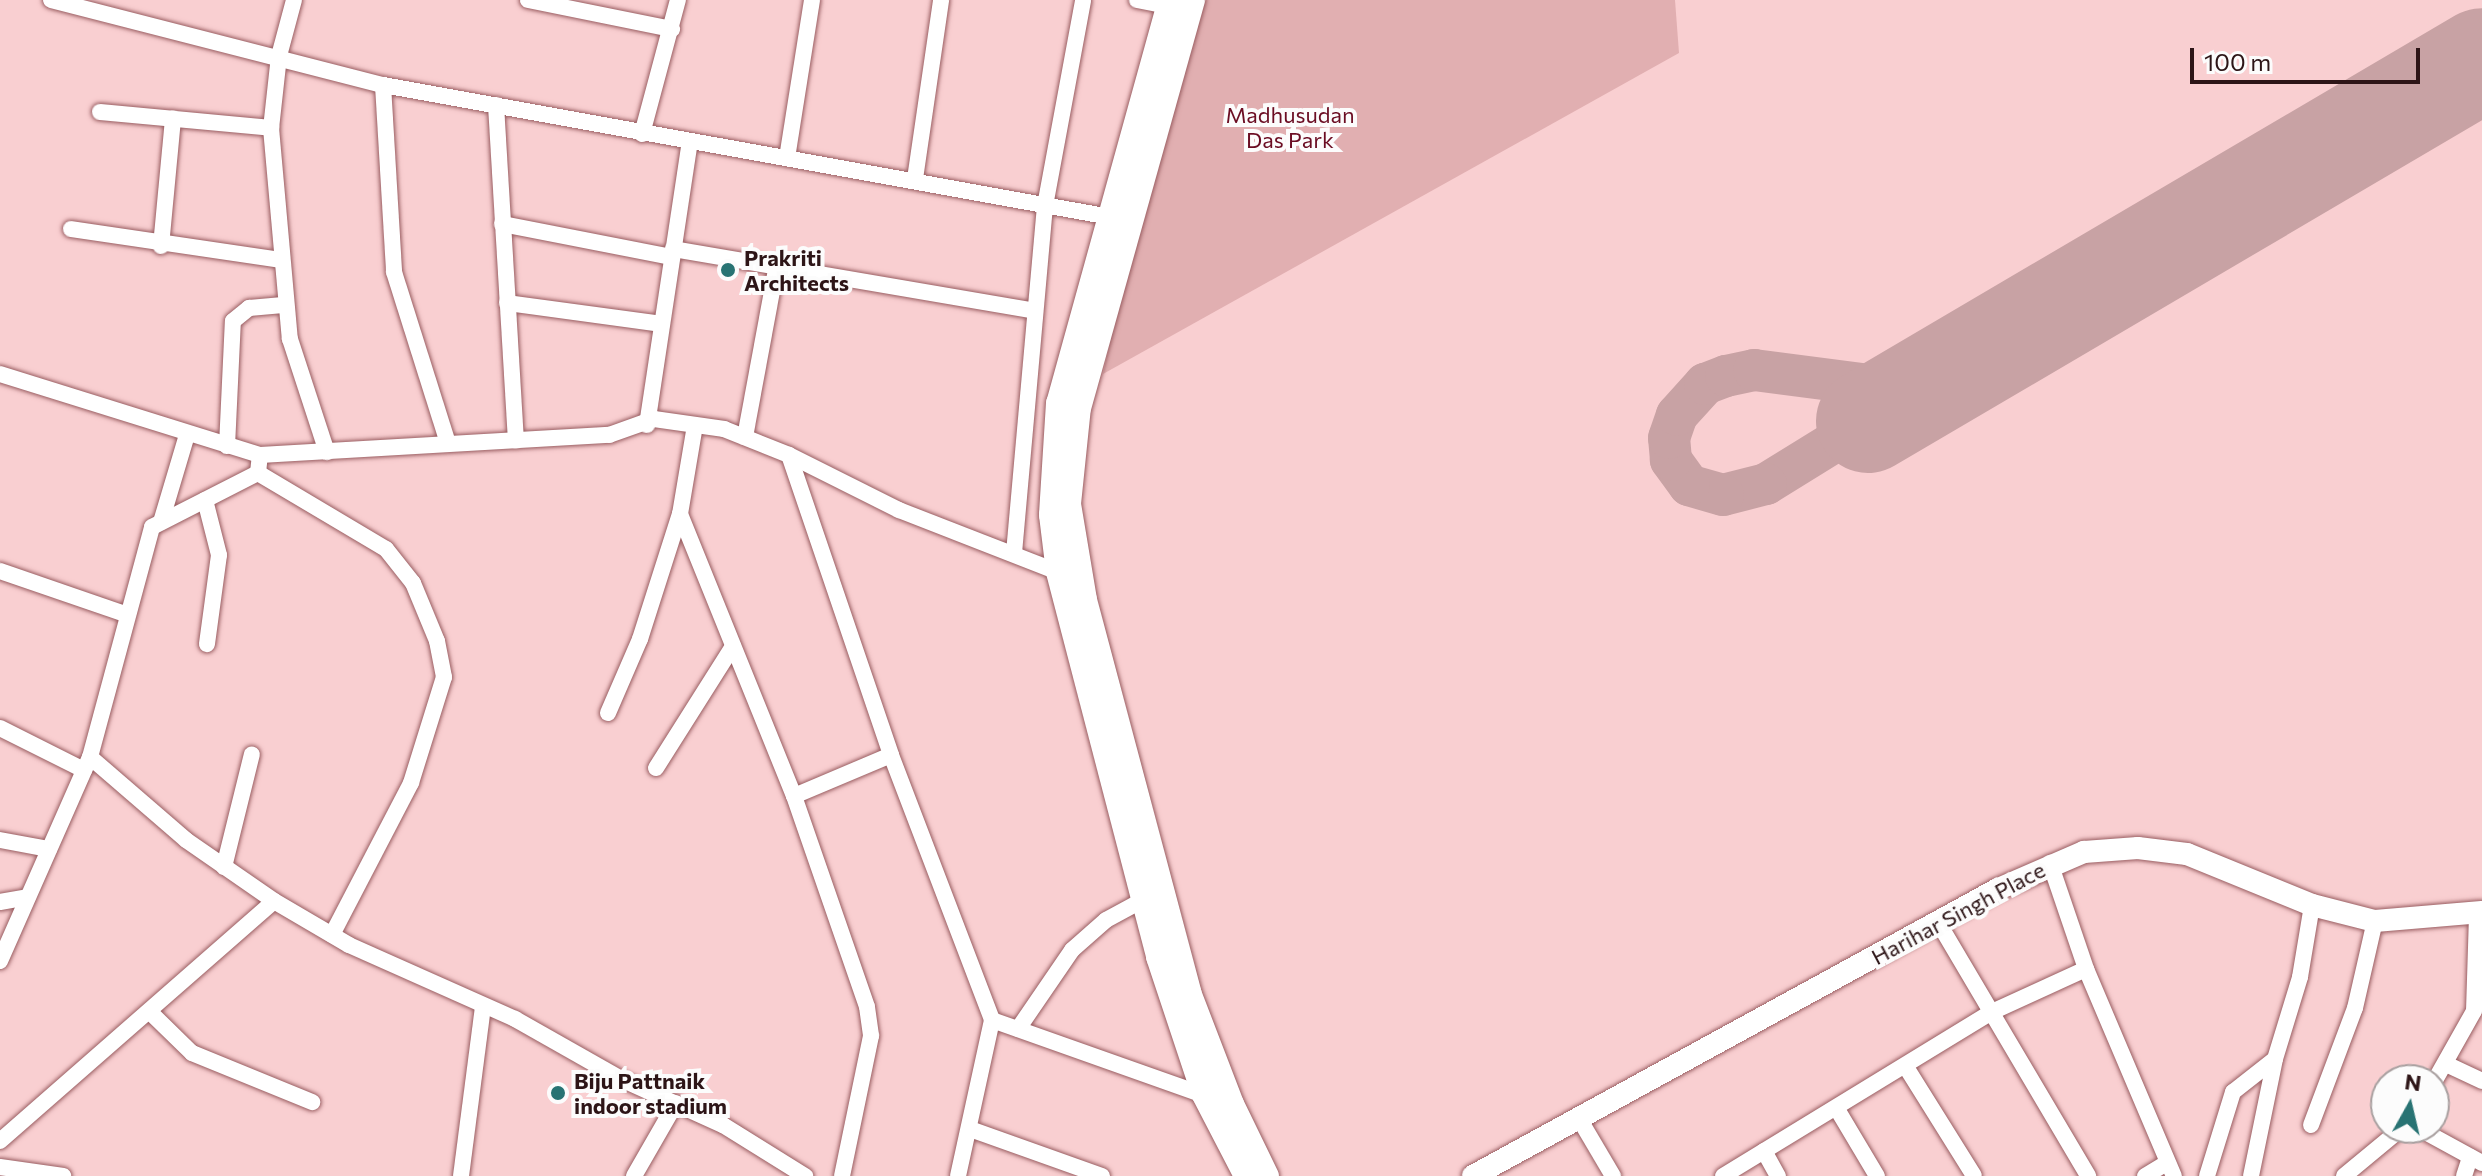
<!DOCTYPE html>
<style>
body{margin:0}
#map{position:relative;width:2482px;height:1176px;overflow:hidden;background:#f9cfd1;font-family:Commissioner,sans-serif}
div>[style]{position:absolute}
.green>*{inset:0;background:#e1afb1}
.taxiway>*{height:42px;margin:-21px;padding:0 21px;transform-origin:21px;border-radius:21px;background:#c8a2a4}
.runway>*{height:104px;margin:-52px;padding:0 52px;transform-origin:52px;border-radius:52px;background:#c8a2a4}
.roads{filter:drop-shadow(0 0 2px #995d61) drop-shadow(0 0 2px #995d61)}
.minor>*{height:16px;margin:-8px;padding:0 8px;transform-origin:8px;border-radius:8px;background:#fff}
.tertiary>*{height:22px;margin:-11px;padding:0 11px;transform-origin:11px;border-radius:11px;background:#fff}
.secondary>*{height:24px;margin:-12px;padding:0 12px;transform-origin:12px;border-radius:12px;background:#fff}
.dots>*{width:22px;height:22px;translate:-50% -50%;box-sizing:border-box;border:4px solid #fcfcfc;border-radius:50%}
span{translate:-50% -50%;white-space:nowrap;text-align:center;line-height:1.15;-webkit-text-stroke:8px #fcfcfc;paint-order:stroke}
.park-label{font-size:22px;color:#6b0d23}
.poi-label{font-size:22px;color:#2d1517;font-weight:700}
.left{translate:0 -50%;text-align:left}
.street-label{font-size:22px;color:#2d1517}
.north{position:absolute;left:2370px;top:1064px;width:80px;height:80px;box-sizing:border-box;background:#fcfcfc;border:2px solid #a9a0a0;border-radius:50%;rotate:8deg;font-size:22px;font-weight:700;line-height:32px;text-align:center;color:#2d1517}
.north::after{content:'';display:block;margin:auto;width:28px;height:36px;background:#287373;clip-path:polygon(50% 0,100% 100%,50% 72%,0 100%)}
.scale{position:absolute;left:2190px;top:48px;width:230px;height:36px;box-sizing:border-box;border:4px solid #2d1517;border-top:0;padding-left:10px;font-size:24px;line-height:28px;white-space:nowrap;color:#2d1517;-webkit-text-stroke:6px #fcfcfc;paint-order:stroke}
</style>
<div id="map">
<div class="green">
<div style="clip-path:polygon(1187px 0,1675px 0,1679px 53px,1103px 374px)"></div>
</div>
<div class="taxiway">
<div style="left:1868px;top:421px;width:120px;rotate:148.3deg"></div>
<div style="left:1766px;top:484px;width:44px;rotate:165.7deg"></div>
<div style="left:1723px;top:495px;width:35px;rotate:-164deg"></div>
<div style="left:1689px;top:485px;width:31px;rotate:-126deg"></div>
<div style="left:1671px;top:460px;width:22px;rotate:-95deg"></div>
<div style="left:1669px;top:438px;width:24px;rotate:-71deg"></div>
<div style="left:1677px;top:415px;width:42px;rotate:-47.9deg"></div>
<div style="left:1705px;top:384px;width:22px;rotate:-21deg"></div>
<div style="left:1726px;top:376px;width:29px;rotate:-12deg"></div>
<div style="left:1754px;top:370px;width:140px;rotate:7.4deg"></div>
<div style="left:1893px;top:388px;width:97px;rotate:-21deg"></div>
</div>
<div class="runway">
<div style="left:1868px;top:421px;width:712px;rotate:-30.45deg"></div>
</div>
<div class="roads">
<div class="minor">
<div style="left:51px;top:0;width:343px;rotate:14.4deg"></div>
<div style="left:383px;top:85px;width:739px;rotate:10.29deg"></div>
<div style="left:294px;top:0;width:58px;rotate:105deg"></div>
<div style="left:279px;top:56px;width:72px;rotate:96.3deg"></div>
<div style="left:271px;top:128px;width:212px;rotate:84.9deg"></div>
<div style="left:290px;top:339px;width:119px;rotate:71.9deg"></div>
<div style="left:528px;top:0;width:147px;rotate:11.4deg"></div>
<div style="left:1137px;top:0;width:32px;rotate:11deg"></div>
<div style="left:383px;top:85px;width:187px;rotate:86.6deg"></div>
<div style="left:394px;top:272px;width:179px;rotate:72.5deg"></div>
<div style="left:496px;top:105px;width:336px;rotate:86.6deg"></div>
<div style="left:100px;top:112px;width:172px;rotate:5.3deg"></div>
<div style="left:642px;top:134px;width:139px;rotate:-75deg"></div>
<div style="left:787px;top:158px;width:160px;rotate:-81deg"></div>
<div style="left:915px;top:179px;width:181px;rotate:-81.7deg"></div>
<div style="left:502px;top:224px;width:173px;rotate:11deg"></div>
<div style="left:71px;top:229px;width:212px;rotate:8.4deg"></div>
<div style="left:161px;top:246px;width:128px;rotate:-84.6deg"></div>
<div style="left:673px;top:249px;width:367px;rotate:9.7deg"></div>
<div style="left:507px;top:303px;width:156px;rotate:7.7deg"></div>
<div style="left:0;top:374px;width:272px;rotate:17.3deg"></div>
<div style="left:647px;top:425px;width:287px;rotate:-81.4deg"></div>
<div style="left:745px;top:437px;width:175px;rotate:-79.5deg"></div>
<div style="left:227px;top:446px;width:125px;rotate:-87.3deg"></div>
<div style="left:233px;top:321px;width:21px;rotate:-39deg"></div>
<div style="left:249px;top:308px;width:37px;rotate:-5deg"></div>
<div style="left:789px;top:455px;width:317px;rotate:71.2deg"></div>
<div style="left:891px;top:755px;width:284px;rotate:69.1deg"></div>
<div style="left:992px;top:1020px;width:225px;rotate:19.5deg"></div>
<div style="left:258px;top:473px;width:149px;rotate:30.7deg"></div>
<div style="left:386px;top:549px;width:43px;rotate:51.5deg"></div>
<div style="left:413px;top:583px;width:63px;rotate:67.5deg"></div>
<div style="left:437px;top:641px;width:37px;rotate:79deg"></div>
<div style="left:444px;top:677px;width:111px;rotate:107.3deg"></div>
<div style="left:411px;top:783px;width:171px;rotate:117.5deg"></div>
<div style="left:205px;top:500px;width:57px;rotate:75.7deg"></div>
<div style="left:219px;top:555px;width:90px;rotate:97.7deg"></div>
<div style="left:680px;top:514px;width:304px;rotate:68deg"></div>
<div style="left:794px;top:796px;width:223px;rotate:70.9deg"></div>
<div style="left:867px;top:1007px;width:29px;rotate:82deg"></div>
<div style="left:871px;top:1036px;width:143px;rotate:101.7deg"></div>
<div style="left:161px;top:522px;width:91px;rotate:-73.4deg"></div>
<div style="left:1014px;top:553px;width:348px;rotate:-84.9deg"></div>
<div style="left:1045px;top:206px;width:209px;rotate:-79.5deg"></div>
<div style="left:0;top:571px;width:135px;rotate:19deg"></div>
<div style="left:608px;top:713px;width:81px;rotate:-66.6deg"></div>
<div style="left:640px;top:639px;width:131px;rotate:-72.3deg"></div>
<div style="left:680px;top:514px;width:90px;rotate:-80.4deg"></div>
<div style="left:0;top:728px;width:94px;rotate:26.6deg"></div>
<div style="left:90px;top:757px;width:127px;rotate:40.8deg"></div>
<div style="left:186px;top:840px;width:107px;rotate:34.7deg"></div>
<div style="left:274px;top:901px;width:87px;rotate:30.4deg"></div>
<div style="left:349px;top:945px;width:182px;rotate:24deg"></div>
<div style="left:515px;top:1019px;width:122px;rotate:29.5deg"></div>
<div style="left:621px;top:1079px;width:112px;rotate:24.3deg"></div>
<div style="left:723px;top:1125px;width:97px;rotate:31.9deg"></div>
<div style="left:656px;top:768px;width:144px;rotate:-57.7deg"></div>
<div style="left:794px;top:796px;width:105px;rotate:-22.9deg"></div>
<div style="left:0;top:840px;width:50px;rotate:10.4deg"></div>
<div style="left:2050px;top:863px;width:112px;rotate:71.2deg"></div>
<div style="left:2086px;top:969px;width:225px;rotate:67deg"></div>
<div style="left:224px;top:867px;width:116px;rotate:-76.1deg"></div>
<div style="left:0;top:902px;width:28px;rotate:-10deg"></div>
<div style="left:1938px;top:922px;width:295px;rotate:59.4deg"></div>
<div style="left:0;top:961px;width:223px;rotate:-66.2deg"></div>
<div style="left:90px;top:757px;width:238px;rotate:-74.9deg"></div>
<div style="left:152px;top:527px;width:119px;rotate:-27deg"></div>
<div style="left:258px;top:473px;width:18px;rotate:-84deg"></div>
<div style="left:260px;top:455px;width:350px;rotate:-3.3deg"></div>
<div style="left:609px;top:435px;width:48px;rotate:-19.6deg"></div>
<div style="left:654px;top:419px;width:71px;rotate:8.1deg"></div>
<div style="left:724px;top:429px;width:70px;rotate:21.8deg"></div>
<div style="left:789px;top:455px;width:123px;rotate:26.6deg"></div>
<div style="left:899px;top:510px;width:171px;rotate:21.3deg"></div>
<div style="left:152px;top:1014px;width:56px;rotate:44.3deg"></div>
<div style="left:192px;top:1053px;width:130px;rotate:22.2deg"></div>
<div style="left:1018px;top:1029px;width:96px;rotate:-55.6deg"></div>
<div style="left:1072px;top:950px;width:45px;rotate:-41.4deg"></div>
<div style="left:1106px;top:920px;width:42px;rotate:-28.4deg"></div>
<div style="left:2446px;top:1064px;width:40px;rotate:25deg"></div>
<div style="left:1906px;top:1067px;width:128px;rotate:58deg"></div>
<div style="left:2434px;top:1082px;width:81px;rotate:-60.6deg"></div>
<div style="left:2474px;top:1011px;width:98px;rotate:-88.2deg"></div>
<div style="left:1837px;top:1109px;width:78px;rotate:59.2deg"></div>
<div style="left:1580px;top:1120px;width:65px;rotate:59.5deg"></div>
<div style="left:2311px;top:1125px;width:125px;rotate:-69.4deg"></div>
<div style="left:2355px;top:1008px;width:89px;rotate:-77.1deg"></div>
<div style="left:2418px;top:1128px;width:73px;rotate:28.7deg"></div>
<div style="left:970px;top:1129px;width:140px;rotate:19.6deg"></div>
<div style="left:0;top:1141px;width:364px;rotate:-41.2deg"></div>
<div style="left:1764px;top:1151px;width:29px;rotate:61deg"></div>
<div style="left:0;top:1167px;width:64px;rotate:8.1deg"></div>
<div style="left:461px;top:1176px;width:171px;rotate:-82.6deg"></div>
<div style="left:634px;top:1176px;width:84px;rotate:-60.1deg"></div>
<div style="left:958px;top:1176px;width:160px;rotate:-77.7deg"></div>
<div style="left:1723px;top:1176px;width:315px;rotate:-31.4deg"></div>
<div style="left:1992px;top:1012px;width:103px;rotate:-24.6deg"></div>
<div style="left:2145px;top:1176px;width:26px;rotate:-31deg"></div>
<div style="left:2207px;top:1176px;width:88px;rotate:-72.8deg"></div>
<div style="left:2233px;top:1092px;width:53px;rotate:-38.2deg"></div>
<div style="left:2251px;top:1176px;width:119px;rotate:-78.4deg"></div>
<div style="left:2275px;top:1059px;width:86px;rotate:-73deg"></div>
<div style="left:2300px;top:977px;width:73px;rotate:-80.5deg"></div>
<div style="left:2344px;top:1176px;width:75px;rotate:-39.6deg"></div>
<div style="left:2464px;top:1176px;width:20px;rotate:-72deg"></div>
</div>
<div class="tertiary">
<div style="left:1473px;top:1176px;width:596px;rotate:-28.67deg"></div>
<div style="left:1996px;top:890px;width:96px;rotate:-23.4deg"></div>
<div style="left:2084px;top:852px;width:54px;rotate:-4.2deg"></div>
<div style="left:2138px;top:848px;width:49px;rotate:7deg"></div>
<div style="left:2187px;top:854px;width:135px;rotate:22.2deg"></div>
<div style="left:2312px;top:905px;width:65px;rotate:14.3deg"></div>
<div style="left:2375px;top:921px;width:107px;rotate:-4.8deg"></div>
</div>
<div class="secondary">
<div style="left:1170px;top:0;width:418px;rotate:105.5deg"></div>
<div style="left:1058px;top:403px;width:112px;rotate:93.6deg"></div>
<div style="left:1051px;top:515px;width:57px;rotate:83deg"></div>
<div style="left:1058px;top:572px;width:398px;rotate:75.4deg"></div>
<div style="left:1158px;top:957px;width:145px;rotate:71.6deg"></div>
<div style="left:1204px;top:1095px;width:91px;rotate:62.6deg"></div>
<div style="left:1193px;top:0;width:423px;rotate:105.6deg"></div>
<div style="left:1079px;top:407px;width:98px;rotate:95.9deg"></div>
<div style="left:1069px;top:504px;width:97px;rotate:80.5deg"></div>
<div style="left:1085px;top:600px;width:406px;rotate:75.1deg"></div>
<div style="left:1189px;top:992px;width:120px;rotate:69deg"></div>
<div style="left:1232px;top:1104px;width:80px;rotate:64.1deg"></div>
</div>
</div>
<div class="dots">
<div style="left:728px;top:270px;background:#287373"></div>
<div style="left:558px;top:1093px;background:#287373"></div>
</div>
<div class="park-label">
<span style="left:1290px;top:127px">Madhusudan<br>Das Park</span>
</div>
<div class="poi-label">
<span class="left" style="left:744px;top:270px">Prakriti<br>Architects</span>
<span class="left" style="left:574px;top:1093px">Biju Pattnaik<br>indoor stadium</span>
</div>
<div class="street-label">
<span style="left:1958px;top:913px;rotate:-28deg">Harihar Singh Place</span>
</div>
<div class="north">N</div>
<div class="scale">100 m</div>
</div>
